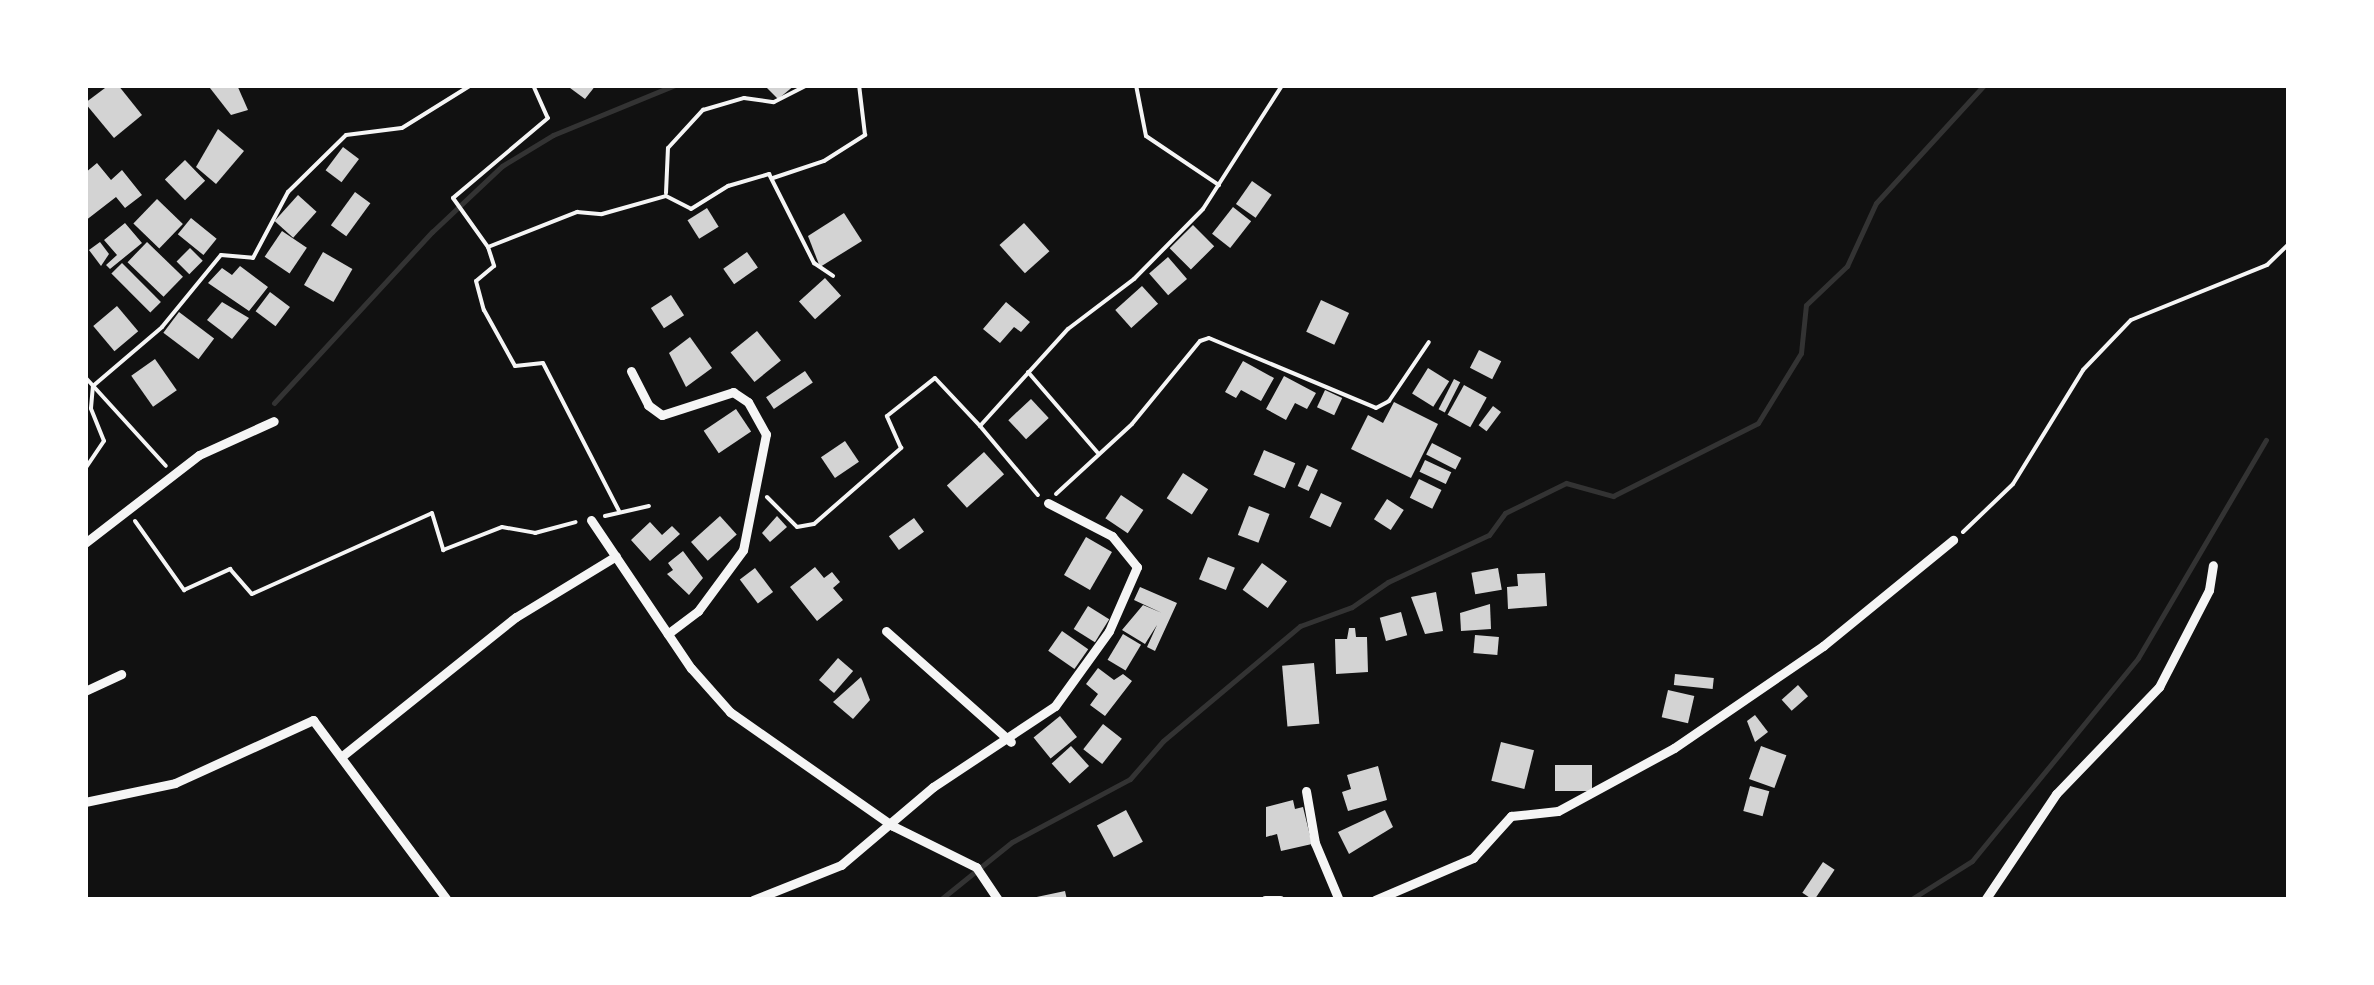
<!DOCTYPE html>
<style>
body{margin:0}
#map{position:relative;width:2374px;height:985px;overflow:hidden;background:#111;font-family:"Asap Condensed",sans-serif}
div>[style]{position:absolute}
.stream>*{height:5px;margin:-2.5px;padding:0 2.5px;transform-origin:2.5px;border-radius:2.5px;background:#333}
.building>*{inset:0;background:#d3d3d3;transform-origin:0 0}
.path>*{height:4px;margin:-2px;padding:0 2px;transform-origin:2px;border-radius:2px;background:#f5f5f5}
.minor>*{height:9px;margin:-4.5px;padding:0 4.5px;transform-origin:4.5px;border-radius:4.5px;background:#f5f5f5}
span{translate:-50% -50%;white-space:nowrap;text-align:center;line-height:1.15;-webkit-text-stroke:10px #fff;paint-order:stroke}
.frame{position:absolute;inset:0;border:88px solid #fff;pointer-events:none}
</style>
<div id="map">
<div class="stream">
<div style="left:274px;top:403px;width:233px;rotate:-47.3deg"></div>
<div style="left:432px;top:232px;width:96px;rotate:-43.3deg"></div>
<div style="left:502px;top:166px;width:60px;rotate:-31.3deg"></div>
<div style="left:553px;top:135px;width:132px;rotate:-22.3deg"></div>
<div style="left:940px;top:900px;width:92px;rotate:-38.9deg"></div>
<div style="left:1012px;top:842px;width:134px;rotate:-28.1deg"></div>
<div style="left:1130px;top:779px;width:50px;rotate:-49deg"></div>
<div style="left:1163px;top:741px;width:179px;rotate:-40deg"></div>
<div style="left:1300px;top:626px;width:55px;rotate:-20.1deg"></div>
<div style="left:1352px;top:607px;width:44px;rotate:-34.8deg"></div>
<div style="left:1388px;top:582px;width:111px;rotate:-25deg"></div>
<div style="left:1489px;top:535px;width:27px;rotate:-54deg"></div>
<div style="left:1505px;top:513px;width:68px;rotate:-26.2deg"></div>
<div style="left:1566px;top:483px;width:49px;rotate:15.5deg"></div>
<div style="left:1613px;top:496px;width:162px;rotate:-26.7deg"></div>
<div style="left:1758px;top:423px;width:82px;rotate:-58.4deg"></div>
<div style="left:1801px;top:353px;width:48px;rotate:-84.1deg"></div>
<div style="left:1806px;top:305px;width:57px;rotate:-43.6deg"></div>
<div style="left:1847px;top:266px;width:69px;rotate:-65.3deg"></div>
<div style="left:1876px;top:203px;width:160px;rotate:-47.5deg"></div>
<div style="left:1910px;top:900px;width:73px;rotate:-32.2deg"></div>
<div style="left:1972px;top:861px;width:262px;rotate:-50.7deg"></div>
<div style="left:2138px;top:658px;width:253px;rotate:-59.6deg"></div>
</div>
<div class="building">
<div style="clip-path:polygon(109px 85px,118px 85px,142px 115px,114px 138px,85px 103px)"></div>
<div style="clip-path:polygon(214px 85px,237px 85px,248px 110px,231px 115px,210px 88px)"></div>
<div style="clip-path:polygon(566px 85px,596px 85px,585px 99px)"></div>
<div style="clip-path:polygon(764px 85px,795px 85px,778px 99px)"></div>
<div style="clip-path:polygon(218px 129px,244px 151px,216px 184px,196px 167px)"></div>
<div style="left:343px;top:147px;width:20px;height:29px;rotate:37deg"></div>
<div style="left:185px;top:160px;width:29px;height:28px;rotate:46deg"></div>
<div style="clip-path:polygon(97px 163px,111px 180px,122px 170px,142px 195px,125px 208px,116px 197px,85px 221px,85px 173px)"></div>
<div style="left:1252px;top:181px;width:24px;height:28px;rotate:35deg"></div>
<div style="left:355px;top:192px;width:19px;height:41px;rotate:36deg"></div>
<div style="left:298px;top:195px;width:25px;height:35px;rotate:42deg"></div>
<div style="left:157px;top:199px;width:36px;height:34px;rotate:44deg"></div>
<div style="left:1233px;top:207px;width:23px;height:34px;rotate:38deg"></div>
<div style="left:707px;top:208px;width:22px;height:23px;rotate:58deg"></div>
<div style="clip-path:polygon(844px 213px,862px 241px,820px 267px,808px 236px)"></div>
<div style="left:191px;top:218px;width:33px;height:21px;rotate:39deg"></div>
<div style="clip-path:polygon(125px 223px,142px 243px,110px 269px,106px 265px,117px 255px,104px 240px)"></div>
<div style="left:1024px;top:223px;width:38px;height:33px;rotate:48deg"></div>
<div style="left:1193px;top:225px;width:30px;height:33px;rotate:45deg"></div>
<div style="left:282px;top:231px;width:30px;height:31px;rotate:34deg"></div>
<div style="clip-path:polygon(100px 242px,109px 254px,101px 266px,89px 250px)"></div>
<div style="left:147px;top:242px;width:50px;height:28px;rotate:44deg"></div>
<div style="left:190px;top:248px;width:18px;height:19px;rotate:45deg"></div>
<div style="left:323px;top:252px;width:34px;height:38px;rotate:30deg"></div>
<div style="left:747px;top:252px;width:19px;height:29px;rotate:55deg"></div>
<div style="left:1168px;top:257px;width:29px;height:25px;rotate:49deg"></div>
<div style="left:122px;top:263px;width:55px;height:15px;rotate:45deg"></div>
<div style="clip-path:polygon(240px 266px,268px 287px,249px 311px,208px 283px,222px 268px,232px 275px)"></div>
<div style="left:825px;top:278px;width:24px;height:35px;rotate:48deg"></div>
<div style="left:1142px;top:286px;width:24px;height:36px;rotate:48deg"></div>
<div style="left:270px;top:292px;width:25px;height:24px;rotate:37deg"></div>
<div style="left:671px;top:295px;width:24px;height:24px;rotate:57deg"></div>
<div style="left:1321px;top:300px;width:31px;height:35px;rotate:25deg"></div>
<div style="clip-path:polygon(222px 302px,249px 318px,232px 339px,207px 320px)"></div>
<div style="clip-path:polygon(1006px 302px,1030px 322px,1021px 332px,1014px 327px,1000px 343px,983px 329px)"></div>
<div style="left:117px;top:306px;width:33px;height:31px;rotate:50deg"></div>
<div style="left:179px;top:312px;width:44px;height:26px;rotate:37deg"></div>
<div style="left:757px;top:331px;width:38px;height:34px;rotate:51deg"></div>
<div style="clip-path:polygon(690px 337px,712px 368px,686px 387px,669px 353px)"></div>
<div style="left:1479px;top:350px;width:25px;height:20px;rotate:27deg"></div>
<div style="left:155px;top:359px;width:38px;height:29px;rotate:55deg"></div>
<div style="clip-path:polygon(1243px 361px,1274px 378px,1261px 401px,1241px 390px,1236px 398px,1225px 392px)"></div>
<div style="left:1428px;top:368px;width:25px;height:30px;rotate:32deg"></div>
<div style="left:805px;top:371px;width:14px;height:47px;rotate:56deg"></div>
<div style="clip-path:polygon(1284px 376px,1316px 393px,1307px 409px,1295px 403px,1286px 420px,1266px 409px)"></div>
<div style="left:1454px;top:379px;width:7px;height:34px;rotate:27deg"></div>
<div style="left:1464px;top:385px;width:26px;height:34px;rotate:29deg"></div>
<div style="left:1325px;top:390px;width:19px;height:19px;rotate:25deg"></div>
<div style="left:1031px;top:399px;width:26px;height:31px;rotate:47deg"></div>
<div style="clip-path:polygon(1394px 402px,1438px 424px,1411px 478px,1351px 449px,1368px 415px,1383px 423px)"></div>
<div style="left:1493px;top:406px;width:10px;height:24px;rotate:37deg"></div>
<div style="left:736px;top:409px;width:27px;height:39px;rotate:56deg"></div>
<div style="left:845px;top:441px;width:25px;height:29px;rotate:56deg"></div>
<div style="left:1432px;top:443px;width:33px;height:13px;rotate:27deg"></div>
<div style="left:1264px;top:450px;width:34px;height:27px;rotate:23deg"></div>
<div style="left:984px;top:452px;width:30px;height:50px;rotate:48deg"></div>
<div style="left:1425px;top:460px;width:29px;height:13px;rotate:25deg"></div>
<div style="left:1307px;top:465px;width:12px;height:23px;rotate:24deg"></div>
<div style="left:1183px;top:473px;width:30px;height:30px;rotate:33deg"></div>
<div style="left:1419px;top:479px;width:25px;height:21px;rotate:26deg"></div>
<div style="left:1321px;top:493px;width:23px;height:27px;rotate:25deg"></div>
<div style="left:1121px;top:495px;width:27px;height:28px;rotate:34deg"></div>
<div style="left:1387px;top:499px;width:20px;height:24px;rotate:33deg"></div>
<div style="left:1249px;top:506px;width:22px;height:31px;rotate:21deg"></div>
<div style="left:720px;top:516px;width:25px;height:39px;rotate:48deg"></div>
<div style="clip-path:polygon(777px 516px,787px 527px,770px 542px,762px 533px)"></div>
<div style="left:914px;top:518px;width:17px;height:31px;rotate:54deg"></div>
<div style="clip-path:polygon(650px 522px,662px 535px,672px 526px,680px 534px,650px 561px,631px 540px)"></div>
<div style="left:1086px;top:537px;width:30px;height:44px;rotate:30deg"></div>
<div style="clip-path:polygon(683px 551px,703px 578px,689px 595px,667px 574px,673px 570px,668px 563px)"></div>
<div style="left:1208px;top:557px;width:29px;height:24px;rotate:22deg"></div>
<div style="left:1262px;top:563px;width:31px;height:33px;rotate:36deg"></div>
<div style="clip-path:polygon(815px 567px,824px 578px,832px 572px,840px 582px,833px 588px,843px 600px,817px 621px,790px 587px)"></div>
<div style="left:755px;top:568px;width:30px;height:19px;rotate:53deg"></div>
<div style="left:1498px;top:568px;width:22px;height:27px;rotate:80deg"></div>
<div style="clip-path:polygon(1545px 573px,1547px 606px,1508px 609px,1507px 587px,1518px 586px,1517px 574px)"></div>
<div style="clip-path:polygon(1140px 587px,1177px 603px,1155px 651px,1147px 647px,1157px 625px,1145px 644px,1122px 630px,1143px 605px,1162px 613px,1134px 600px)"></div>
<div style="clip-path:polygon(1436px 592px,1443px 631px,1425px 634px,1411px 597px)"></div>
<div style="clip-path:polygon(1490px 604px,1491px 629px,1461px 631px,1460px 613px)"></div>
<div style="left:1088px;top:606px;width:25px;height:27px;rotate:32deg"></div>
<div style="left:1401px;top:612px;width:24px;height:22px;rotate:75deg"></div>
<div style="clip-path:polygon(1349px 628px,1355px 628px,1356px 637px,1367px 637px,1368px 672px,1336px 674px,1335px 639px,1347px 639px)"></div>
<div style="left:1062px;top:631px;width:32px;height:24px;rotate:35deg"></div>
<div style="left:1123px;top:634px;width:21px;height:30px;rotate:31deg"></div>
<div style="left:1475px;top:635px;width:24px;height:18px;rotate:5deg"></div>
<div style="left:838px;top:658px;width:20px;height:29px;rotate:41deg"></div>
<div style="left:1314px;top:663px;width:61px;height:32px;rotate:85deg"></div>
<div style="clip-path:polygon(1098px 668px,1114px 680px,1123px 674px,1132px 681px,1105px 716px,1090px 705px,1098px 694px,1086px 684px)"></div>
<div style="left:1675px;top:674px;width:39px;height:11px;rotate:6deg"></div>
<div style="clip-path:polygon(861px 677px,870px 700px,853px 719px,833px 702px)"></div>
<div style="left:1798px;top:685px;width:15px;height:22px;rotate:48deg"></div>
<div style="left:1668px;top:690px;width:27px;height:28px;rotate:13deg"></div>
<div style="clip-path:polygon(1755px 715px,1768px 732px,1755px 742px,1747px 721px)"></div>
<div style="left:1060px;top:716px;width:27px;height:34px;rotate:51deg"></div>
<div style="left:1103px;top:724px;width:24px;height:32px;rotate:38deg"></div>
<div style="left:1501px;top:742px;width:34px;height:40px;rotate:14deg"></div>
<div style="left:1071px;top:746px;width:27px;height:26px;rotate:48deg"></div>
<div style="left:1761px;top:746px;width:27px;height:35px;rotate:20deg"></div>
<div style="left:1592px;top:765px;width:26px;height:37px;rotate:90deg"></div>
<div style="clip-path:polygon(1378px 766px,1387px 800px,1348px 811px,1342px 792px,1351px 789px,1347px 775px)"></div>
<div style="left:1750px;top:786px;width:20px;height:26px;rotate:15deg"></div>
<div style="clip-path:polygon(1293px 800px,1295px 809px,1303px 807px,1312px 844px,1281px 851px,1277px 834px,1266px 837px,1266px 807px)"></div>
<div style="left:1126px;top:810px;width:36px;height:33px;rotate:62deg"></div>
<div style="clip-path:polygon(1385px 810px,1393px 827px,1349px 854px,1338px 832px)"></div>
<div style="left:1823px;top:862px;width:14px;height:37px;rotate:34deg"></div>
<div style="clip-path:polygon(1065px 891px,1067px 900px,1032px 900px,1032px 898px)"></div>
</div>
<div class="path">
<div style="left:533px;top:85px;width:36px;rotate:66deg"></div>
<div style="left:548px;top:118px;width:124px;rotate:139.9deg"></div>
<div style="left:453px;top:198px;width:60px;rotate:54.5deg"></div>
<div style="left:488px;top:247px;width:96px;rotate:-21.5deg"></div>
<div style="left:577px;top:212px;width:25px;rotate:5deg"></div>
<div style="left:602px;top:214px;width:66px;rotate:-15.7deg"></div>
<div style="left:666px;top:196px;width:28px;rotate:27deg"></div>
<div style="left:691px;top:209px;width:44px;rotate:-31.9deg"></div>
<div style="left:728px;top:186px;width:43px;rotate:-16.3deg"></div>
<div style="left:769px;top:174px;width:100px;rotate:63.2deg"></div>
<div style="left:814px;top:263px;width:23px;rotate:34deg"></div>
<div style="left:1136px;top:85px;width:52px;rotate:78.9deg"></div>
<div style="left:1146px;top:136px;width:88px;rotate:33.9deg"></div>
<div style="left:773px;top:178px;width:54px;rotate:-18.4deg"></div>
<div style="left:824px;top:161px;width:49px;rotate:-32.4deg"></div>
<div style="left:865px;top:135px;width:50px;rotate:-96.8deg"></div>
<div style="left:666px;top:193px;width:45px;rotate:-87.5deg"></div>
<div style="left:668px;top:148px;width:52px;rotate:-47.4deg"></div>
<div style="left:703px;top:110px;width:43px;rotate:-16.3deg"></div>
<div style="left:744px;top:98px;width:30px;rotate:8deg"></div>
<div style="left:774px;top:102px;width:38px;rotate:-27deg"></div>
<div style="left:488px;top:247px;width:20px;rotate:72deg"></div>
<div style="left:494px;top:266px;width:23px;rotate:140deg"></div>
<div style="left:476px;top:281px;width:30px;rotate:75deg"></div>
<div style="left:484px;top:310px;width:64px;rotate:61deg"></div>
<div style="left:515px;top:366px;width:28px;rotate:-6deg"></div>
<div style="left:543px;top:363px;width:166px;rotate:62.8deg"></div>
<div style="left:1028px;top:372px;width:106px;rotate:49.2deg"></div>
<div style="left:85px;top:377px;width:120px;rotate:47.7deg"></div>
<div style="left:980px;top:426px;width:90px;rotate:50deg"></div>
<div style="left:85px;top:469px;width:34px;rotate:-56deg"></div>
<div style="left:104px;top:441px;width:35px;rotate:-112deg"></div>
<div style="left:91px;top:408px;width:22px;rotate:-85deg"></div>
<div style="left:93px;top:386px;width:91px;rotate:-40.5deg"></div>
<div style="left:162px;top:327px;width:93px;rotate:-50.7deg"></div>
<div style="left:221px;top:255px;width:32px;rotate:5deg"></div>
<div style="left:253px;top:258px;width:75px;rotate:-62.1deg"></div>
<div style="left:288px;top:192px;width:81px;rotate:-44.5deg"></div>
<div style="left:346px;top:135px;width:56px;rotate:-7.1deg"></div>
<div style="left:402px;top:128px;width:81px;rotate:-31.9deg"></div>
<div style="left:1056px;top:494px;width:103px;rotate:-42.6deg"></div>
<div style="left:1132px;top:424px;width:107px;rotate:-50.7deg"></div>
<div style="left:1200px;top:341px;width:9px;rotate:-18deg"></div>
<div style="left:1209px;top:338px;width:181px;rotate:22.7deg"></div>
<div style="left:1376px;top:408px;width:15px;rotate:-28deg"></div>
<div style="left:1389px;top:401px;width:71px;rotate:-55.9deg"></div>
<div style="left:767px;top:497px;width:42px;rotate:45deg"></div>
<div style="left:797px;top:527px;width:17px;rotate:-10deg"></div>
<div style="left:814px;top:524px;width:116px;rotate:-41.1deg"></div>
<div style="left:901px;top:448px;width:35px;rotate:-114deg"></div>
<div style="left:887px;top:416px;width:61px;rotate:-38.4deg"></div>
<div style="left:935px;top:378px;width:66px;rotate:46.8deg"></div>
<div style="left:980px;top:426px;width:131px;rotate:-47.8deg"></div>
<div style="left:1068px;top:329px;width:83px;rotate:-37.1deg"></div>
<div style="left:1134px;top:279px;width:98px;rotate:-45.4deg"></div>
<div style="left:1203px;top:209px;width:145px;rotate:-57.4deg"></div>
<div style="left:605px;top:516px;width:45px;rotate:-12.8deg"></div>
<div style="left:135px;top:521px;width:85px;rotate:54.6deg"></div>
<div style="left:184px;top:590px;width:51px;rotate:-24.5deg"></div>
<div style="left:230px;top:569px;width:33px;rotate:49deg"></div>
<div style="left:252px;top:594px;width:197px;rotate:-24.2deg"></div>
<div style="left:432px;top:513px;width:39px;rotate:73deg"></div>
<div style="left:443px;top:550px;width:63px;rotate:-21.3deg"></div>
<div style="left:502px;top:527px;width:34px;rotate:10deg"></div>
<div style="left:535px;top:533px;width:42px;rotate:-15deg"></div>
<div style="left:1963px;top:532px;width:69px;rotate:-43.8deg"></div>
<div style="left:2013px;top:484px;width:134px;rotate:-58.4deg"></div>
<div style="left:2083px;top:370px;width:69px;rotate:-46.2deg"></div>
<div style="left:2131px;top:320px;width:147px;rotate:-22deg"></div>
<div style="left:2267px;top:265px;width:30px;rotate:-44deg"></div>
</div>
<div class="minor">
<div style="left:631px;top:371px;width:38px;rotate:63deg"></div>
<div style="left:648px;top:405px;width:17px;rotate:36deg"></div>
<div style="left:662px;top:415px;width:75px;rotate:-17.9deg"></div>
<div style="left:733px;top:392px;width:18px;rotate:34deg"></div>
<div style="left:748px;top:402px;width:37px;rotate:61deg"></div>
<div style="left:766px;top:434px;width:118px;rotate:101.2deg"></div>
<div style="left:743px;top:550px;width:76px;rotate:126.4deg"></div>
<div style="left:698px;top:611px;width:38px;rotate:143deg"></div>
<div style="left:591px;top:520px;width:179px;rotate:56deg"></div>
<div style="left:691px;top:668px;width:59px;rotate:48.4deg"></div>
<div style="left:730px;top:712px;width:199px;rotate:35deg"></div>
<div style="left:893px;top:826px;width:93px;rotate:26.3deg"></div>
<div style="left:976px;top:867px;width:40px;rotate:56deg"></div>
<div style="left:85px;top:543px;width:144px;rotate:-37.7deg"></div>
<div style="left:199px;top:455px;width:82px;rotate:-24.4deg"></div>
<div style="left:886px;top:631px;width:167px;rotate:41.6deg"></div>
<div style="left:85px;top:691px;width:40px;rotate:-25deg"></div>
<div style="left:341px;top:757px;width:224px;rotate:-38.7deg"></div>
<div style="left:516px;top:617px;width:117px;rotate:-31.4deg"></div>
<div style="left:1306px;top:791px;width:53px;rotate:80.2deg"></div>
<div style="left:1315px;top:843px;width:62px;rotate:67.2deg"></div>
<div style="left:85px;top:802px;width:92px;rotate:-11.9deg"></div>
<div style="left:175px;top:783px;width:152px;rotate:-24.5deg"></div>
<div style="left:313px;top:720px;width:224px;rotate:53.3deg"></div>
<div style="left:753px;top:900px;width:95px;rotate:-21.7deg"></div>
<div style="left:841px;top:865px;width:121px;rotate:-40.3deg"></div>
<div style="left:933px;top:787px;width:146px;rotate:-33.6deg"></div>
<div style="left:1055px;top:706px;width:92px;rotate:-54.2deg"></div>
<div style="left:1109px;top:631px;width:70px;rotate:-66.4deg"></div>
<div style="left:1137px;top:567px;width:40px;rotate:-129deg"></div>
<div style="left:1112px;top:536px;width:72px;rotate:-152.7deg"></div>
<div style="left:1265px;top:900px;width:15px"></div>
<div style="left:1375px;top:900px;width:107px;rotate:-23.2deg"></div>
<div style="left:1473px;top:858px;width:57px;rotate:-47.9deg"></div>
<div style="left:1511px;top:816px;width:47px;rotate:-6.1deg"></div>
<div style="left:1558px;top:811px;width:132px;rotate:-28.5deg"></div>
<div style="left:1674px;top:748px;width:181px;rotate:-34.4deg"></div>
<div style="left:1823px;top:646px;width:168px;rotate:-39.2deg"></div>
<div style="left:1985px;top:900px;width:128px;rotate:-56.2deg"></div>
<div style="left:2056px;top:794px;width:149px;rotate:-46.1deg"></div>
<div style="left:2159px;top:687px;width:109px;rotate:-62.7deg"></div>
<div style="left:2209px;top:590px;width:25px;rotate:-81deg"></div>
</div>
<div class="frame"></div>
</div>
